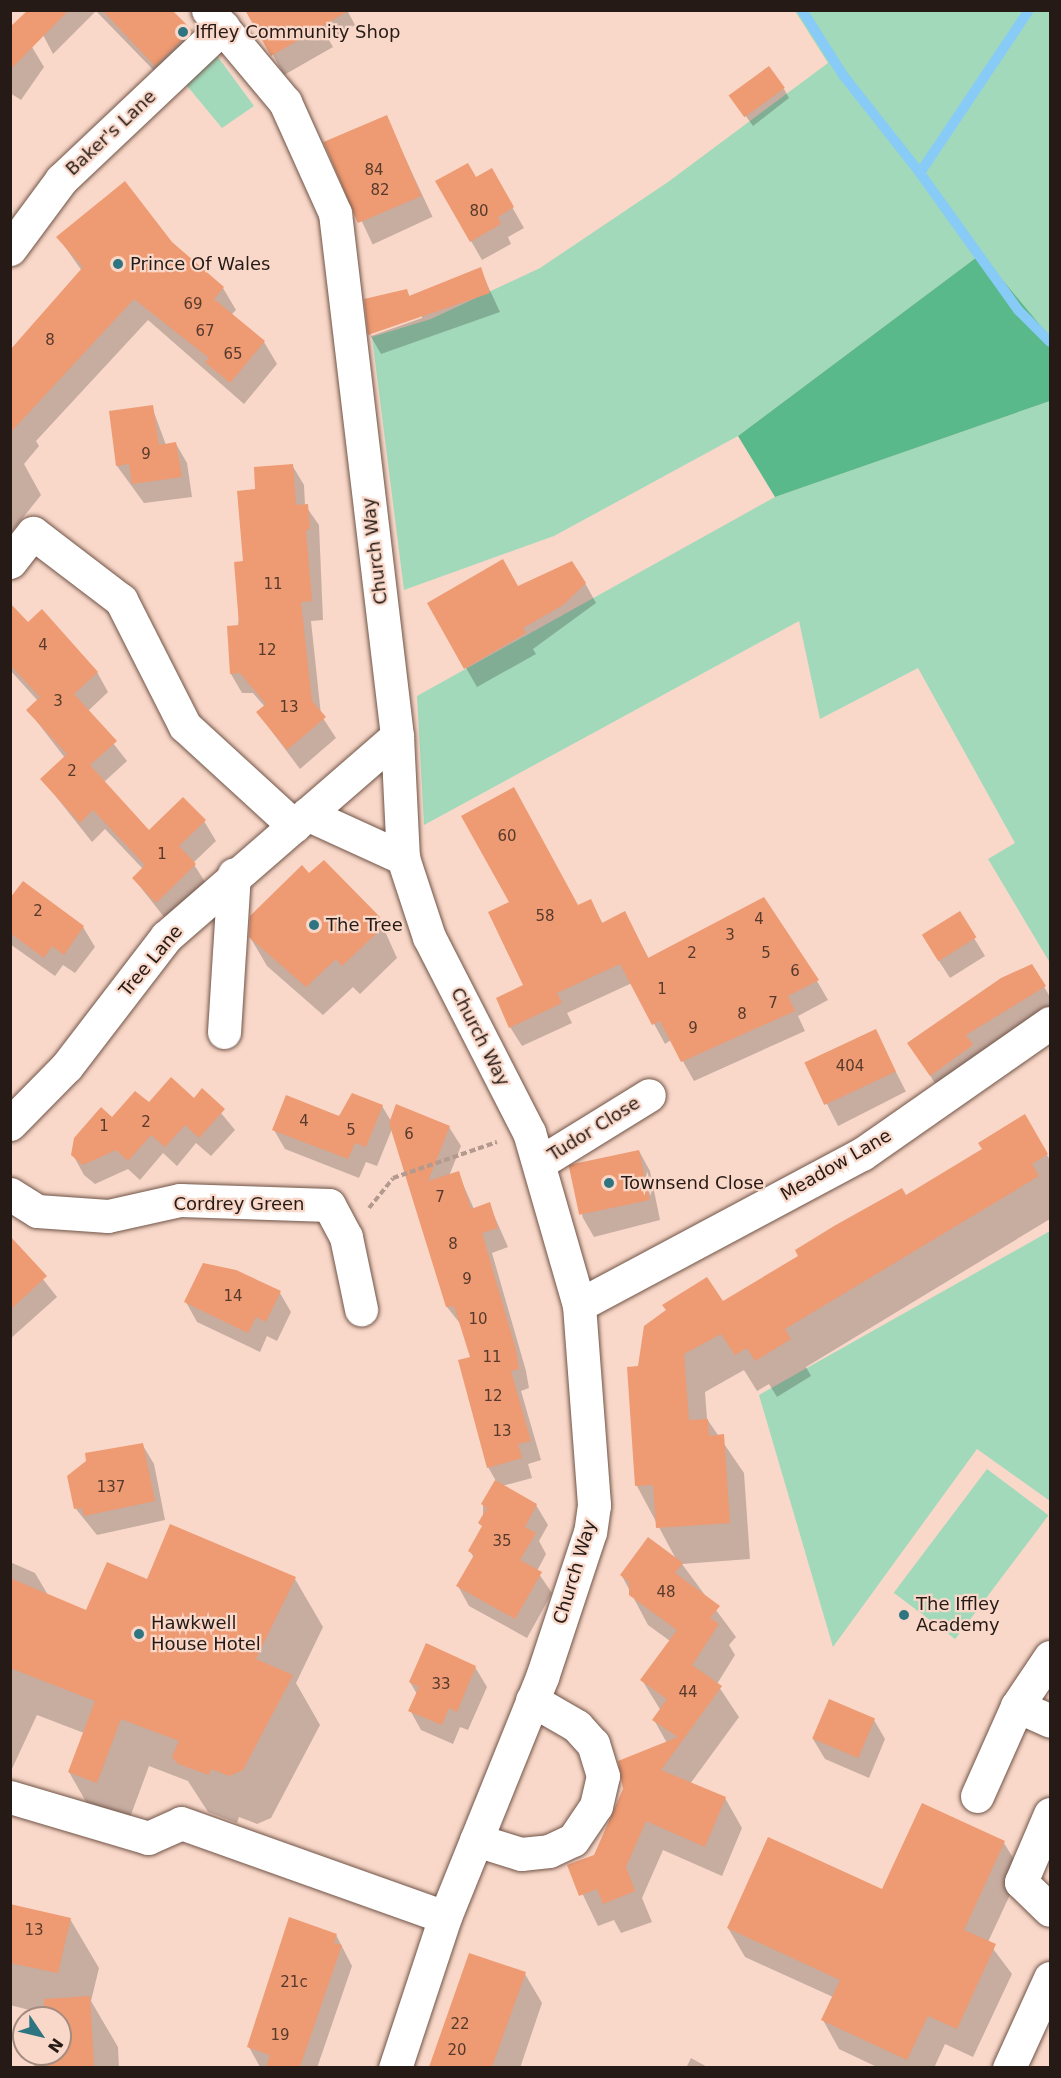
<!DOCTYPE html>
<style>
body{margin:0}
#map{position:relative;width:1061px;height:2078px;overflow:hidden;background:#f9d8c9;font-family:"DejaVu Sans",sans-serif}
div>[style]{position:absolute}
.green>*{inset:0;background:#a3d9bb;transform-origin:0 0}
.forest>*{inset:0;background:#59b98a}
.shadow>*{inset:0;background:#0003;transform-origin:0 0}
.stream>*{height:10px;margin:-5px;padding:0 5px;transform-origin:5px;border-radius:5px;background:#87cbf6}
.building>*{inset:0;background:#ee9a72;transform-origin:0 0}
.path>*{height:4px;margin-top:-2px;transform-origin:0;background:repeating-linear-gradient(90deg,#b49a8e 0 6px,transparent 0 9px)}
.roads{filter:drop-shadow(0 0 2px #705447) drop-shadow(0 0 2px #705447)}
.minor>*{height:33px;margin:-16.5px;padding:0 16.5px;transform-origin:16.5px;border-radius:16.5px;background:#fff}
.dots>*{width:16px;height:16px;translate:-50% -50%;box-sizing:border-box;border:3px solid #f9d8c9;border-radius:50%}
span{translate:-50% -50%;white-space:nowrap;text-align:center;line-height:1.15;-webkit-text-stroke:4.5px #f9d8c9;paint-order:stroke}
.number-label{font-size:15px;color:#573a2c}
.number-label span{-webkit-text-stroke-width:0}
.poi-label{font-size:18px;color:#251a15}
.left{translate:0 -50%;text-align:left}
.street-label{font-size:18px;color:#251a15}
.frame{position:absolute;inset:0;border:12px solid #251a15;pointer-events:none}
.north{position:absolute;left:12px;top:2006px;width:60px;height:60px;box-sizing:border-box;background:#f9d8c9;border:2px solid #a48c81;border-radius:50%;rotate:125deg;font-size:16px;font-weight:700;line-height:24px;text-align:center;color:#251a15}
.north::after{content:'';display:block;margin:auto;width:21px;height:27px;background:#2f7581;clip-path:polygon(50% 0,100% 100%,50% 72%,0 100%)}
</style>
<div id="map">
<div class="green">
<div style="clip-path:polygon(795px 11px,1050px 11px,1050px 337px,981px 254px,738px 436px,554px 536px,404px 590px,372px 337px,431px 319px,540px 268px,668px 182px,828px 63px)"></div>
<div style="clip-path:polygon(215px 53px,254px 106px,222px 128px,183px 81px)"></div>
<div style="clip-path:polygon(1050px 401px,1050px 963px,988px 859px,1015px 843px,918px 668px,820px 719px,799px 621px,424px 825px,417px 696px,775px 497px)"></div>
<div style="clip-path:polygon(1050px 1231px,1050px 1501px,977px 1449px,833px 1647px,759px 1395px)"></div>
<div style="left:987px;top:1469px;width:77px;height:155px;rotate:37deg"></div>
</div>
<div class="forest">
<div style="clip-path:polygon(981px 254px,1050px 337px,1050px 401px,775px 497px,738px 436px)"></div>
</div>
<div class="shadow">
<div style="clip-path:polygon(30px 10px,170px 10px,201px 48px,165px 82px,96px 11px,53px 54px)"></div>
<div style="clip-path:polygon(248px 10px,347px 10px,355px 25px,329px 40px,333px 47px,284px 75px)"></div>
<div style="clip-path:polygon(10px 36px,32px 47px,44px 67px,21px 100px,10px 93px)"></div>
<div style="clip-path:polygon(784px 89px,789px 98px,753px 126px,732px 97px)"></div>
<div style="left:386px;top:117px;width:110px;height:66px;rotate:65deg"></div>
<div style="clip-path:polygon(491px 170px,524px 228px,508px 237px,511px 244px,482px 260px,437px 182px,475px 179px)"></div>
<div style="clip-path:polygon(58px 237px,171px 243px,223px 288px,236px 310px,231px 315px,264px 342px,277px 364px,244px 404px,148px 320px,36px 441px,39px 446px,24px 464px,41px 495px,10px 534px,10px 382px,82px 271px)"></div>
<div style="clip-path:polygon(evenodd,480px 269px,500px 312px,381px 354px,370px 335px,366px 301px,407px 291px,410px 297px,480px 269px,422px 315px,422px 318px,371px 336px,370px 333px,422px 315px)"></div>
<div style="clip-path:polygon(152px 407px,166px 445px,176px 444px,187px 463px,192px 497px,144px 503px,117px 466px)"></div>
<div style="clip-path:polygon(292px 465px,304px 485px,305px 505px,319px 525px,323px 620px,311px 621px,321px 715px,336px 738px,300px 769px,258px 713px,265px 707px,253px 693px,242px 693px,231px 674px,257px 491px)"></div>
<div style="clip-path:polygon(585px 583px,596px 603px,533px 649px,536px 654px,477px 687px,429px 604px,518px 588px)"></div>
<div style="clip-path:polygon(10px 641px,97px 672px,108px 692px,88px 711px,127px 761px,104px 782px,149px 832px,204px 821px,216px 841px,193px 863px,207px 885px,168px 922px,134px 879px,143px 869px,105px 829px,92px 842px,42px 779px,65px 758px,28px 710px,38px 701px,10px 670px)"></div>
<div style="clip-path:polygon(324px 862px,379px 918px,397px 958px,360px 994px,353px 987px,323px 1015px,267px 966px,250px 937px)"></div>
<div style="clip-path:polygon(23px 883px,83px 927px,95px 947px,75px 973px,63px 965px,55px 976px,10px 944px,10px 901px)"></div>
<div style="clip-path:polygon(590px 901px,603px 924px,625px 913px,649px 959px,817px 981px,828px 1000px,798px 1016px,805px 1031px,694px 1081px,671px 1040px,665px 1044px,632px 983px,567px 1013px,572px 1023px,522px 1046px,510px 1027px,525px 986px,578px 906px)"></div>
<div style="clip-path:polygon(974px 938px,985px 956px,950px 978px,935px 955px)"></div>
<div style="clip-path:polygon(1032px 966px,1050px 997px,1050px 1010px,942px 1094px,909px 1043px)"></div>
<div style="left:875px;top:1031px;width:68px;height:76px;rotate:63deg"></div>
<div style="clip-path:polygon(203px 1091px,235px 1130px,211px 1156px,196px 1143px,177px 1166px,163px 1153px,140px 1180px,128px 1169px,95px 1184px,84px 1175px,73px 1155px,112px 1119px,149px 1104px,194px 1100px)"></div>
<div style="clip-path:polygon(382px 1106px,391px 1121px,449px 1127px,461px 1146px,449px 1176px,458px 1173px,474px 1209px,489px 1204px,508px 1247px,492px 1253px,526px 1371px,529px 1388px,521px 1391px,541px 1460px,528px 1464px,532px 1478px,502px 1486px,536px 1505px,548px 1525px,539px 1541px,546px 1554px,537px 1571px,552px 1593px,527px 1638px,469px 1606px,458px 1586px,474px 1558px,470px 1551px,483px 1528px,483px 1504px,496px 1481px,488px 1467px,472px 1358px,462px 1326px,447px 1307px,392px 1129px,377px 1166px,366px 1162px,359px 1178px,285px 1149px,274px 1130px)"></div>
<div style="clip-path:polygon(1024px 1116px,1050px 1160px,1050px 1219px,806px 1367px,811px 1376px,777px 1397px,769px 1384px,757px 1391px,744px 1370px,705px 1392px,707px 1419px,744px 1473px,750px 1559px,682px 1564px,736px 1637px,729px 1645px,735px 1655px,717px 1684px,739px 1717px,690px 1784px,725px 1798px,742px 1828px,722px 1876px,663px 1850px,642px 1898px,652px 1922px,621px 1933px,614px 1920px,598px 1926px,569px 1866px,595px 1856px,667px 1743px,654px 1720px,661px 1711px,642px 1680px,670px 1641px,648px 1625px,622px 1576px,677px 1561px,637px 1486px,639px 1367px,723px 1303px,984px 1150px)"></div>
<div style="clip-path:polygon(639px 1151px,650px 1171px,660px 1220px,594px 1237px,583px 1218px,570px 1168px)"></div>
<div style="clip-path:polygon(16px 1245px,57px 1297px,10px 1339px,10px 1250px)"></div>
<div style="clip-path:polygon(280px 1293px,291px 1312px,277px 1341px,267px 1336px,260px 1352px,197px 1322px,186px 1302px)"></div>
<div style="clip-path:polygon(142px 1444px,154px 1464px,165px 1520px,97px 1535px,76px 1509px)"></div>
<div style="clip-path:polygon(10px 1562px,35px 1573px,48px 1595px,87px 1612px,148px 1581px,295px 1579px,323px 1627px,296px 1683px,320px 1725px,271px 1818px,257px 1824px,239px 1817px,237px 1823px,208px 1812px,188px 1781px,149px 1766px,125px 1831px,97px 1821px,69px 1772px,84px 1733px,37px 1715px,10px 1773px)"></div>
<div style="clip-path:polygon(475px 1667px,487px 1687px,468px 1730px,460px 1727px,453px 1744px,421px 1730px,410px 1710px,417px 1694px,410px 1682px)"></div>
<div style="clip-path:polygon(874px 1720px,885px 1739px,869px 1778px,825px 1759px,813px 1739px)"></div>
<div style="clip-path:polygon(1004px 1843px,1021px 1871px,988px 1942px,1012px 1974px,973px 2057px,945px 2044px,934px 2068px,879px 2068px,839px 2049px,823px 2020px,833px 1997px,745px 1957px,728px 1928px,882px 1891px)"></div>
<div style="clip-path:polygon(10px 1906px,70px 1919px,99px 1968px,91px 2001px,118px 2047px,119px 2068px,34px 2068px,34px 2054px,60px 2054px,60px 2018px,10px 2005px)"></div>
<div style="clip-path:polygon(336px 1935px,352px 1966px,317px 2068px,260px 2067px,249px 2047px)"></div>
<div style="clip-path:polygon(470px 1955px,525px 1974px,542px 2003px,520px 2068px,431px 2068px)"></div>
<div style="clip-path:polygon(691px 2058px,709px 2068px,686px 2068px)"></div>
</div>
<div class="stream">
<div style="left:802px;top:10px;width:77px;rotate:57.8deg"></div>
<div style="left:843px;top:75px;width:125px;rotate:51.8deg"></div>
<div style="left:1029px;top:10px;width:196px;rotate:123.8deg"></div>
<div style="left:920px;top:173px;width:168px;rotate:54.4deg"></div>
<div style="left:1018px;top:310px;width:45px;rotate:45deg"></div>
</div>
<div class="building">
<div style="clip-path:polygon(28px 10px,69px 10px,10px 70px,10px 27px)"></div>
<div style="clip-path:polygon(102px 10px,172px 10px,192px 30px,155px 66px)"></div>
<div style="clip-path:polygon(245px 10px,350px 10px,271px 56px)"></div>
<div style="left:769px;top:66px;width:27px;height:50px;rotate:54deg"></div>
<div style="left:387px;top:115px;width:88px;height:69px;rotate:67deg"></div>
<div style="clip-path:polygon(468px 163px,476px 177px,492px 168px,514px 207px,498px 217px,501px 224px,470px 242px,435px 181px)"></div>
<div style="clip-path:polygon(125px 181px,172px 242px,224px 287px,214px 299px,265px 341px,230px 383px,205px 362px,209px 358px,134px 299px,10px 433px,10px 350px,83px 267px,56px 237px)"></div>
<div style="clip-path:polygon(481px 267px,490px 293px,368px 335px,364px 299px,407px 289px,409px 296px)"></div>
<div style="clip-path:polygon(153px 405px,159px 445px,176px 442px,182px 477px,132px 484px,129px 464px,116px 466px,109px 411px)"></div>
<div style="clip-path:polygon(293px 464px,296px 505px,308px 504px,310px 529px,306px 530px,312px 601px,301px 602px,312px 701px,326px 717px,287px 750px,256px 712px,266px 704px,240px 673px,230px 674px,227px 626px,239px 625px,234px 562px,243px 561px,237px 491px,255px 489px,254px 467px)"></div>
<div style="clip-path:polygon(503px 559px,518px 586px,572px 561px,586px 583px,563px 605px,523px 628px,526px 633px,464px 669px,427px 603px)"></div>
<div style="clip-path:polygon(10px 603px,28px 622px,42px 609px,98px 672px,74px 694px,117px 741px,90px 765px,149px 830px,183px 797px,206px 820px,179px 846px,196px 864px,156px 903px,132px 878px,145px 865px,93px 810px,80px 823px,40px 779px,67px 754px,26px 710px,40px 697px,10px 665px)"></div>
<div style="clip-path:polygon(514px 787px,578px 905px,591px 899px,602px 923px,625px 911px,648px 958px,764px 897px,819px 980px,788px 996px,795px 1011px,681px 1062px,660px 1021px,652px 1025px,620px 964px,557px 993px,562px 1003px,509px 1028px,496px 998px,523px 985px,488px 912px,509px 902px,461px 816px)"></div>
<div style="clip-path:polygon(324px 860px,380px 917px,376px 922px,382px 928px,342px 966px,336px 959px,306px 987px,249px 937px,250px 916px,302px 865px,309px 873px)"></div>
<div style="clip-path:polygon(23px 881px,84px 926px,64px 955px,52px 946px,44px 958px,10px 933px,10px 898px)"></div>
<div style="left:960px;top:911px;width:31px;height:45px;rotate:58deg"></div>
<div style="clip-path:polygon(1032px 964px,1046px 986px,966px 1035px,973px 1045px,930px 1076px,907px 1043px,1001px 978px)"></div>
<div style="left:876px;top:1029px;width:47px;height:79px;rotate:65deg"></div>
<div style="clip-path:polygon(171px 1077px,194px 1098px,202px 1088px,225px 1109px,199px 1138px,185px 1125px,165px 1147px,151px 1135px,128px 1161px,116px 1150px,83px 1165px,71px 1155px,74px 1138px,101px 1107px,112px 1117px,135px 1091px,149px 1102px)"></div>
<div style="clip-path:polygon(352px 1093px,383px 1105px,366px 1147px,355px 1143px,348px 1159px,272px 1130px,286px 1095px,339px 1116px)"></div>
<div style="clip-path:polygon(396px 1104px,450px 1126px,428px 1181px,459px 1171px,471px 1209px,490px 1202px,498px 1228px,482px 1233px,516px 1350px,519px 1369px,511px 1371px,531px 1441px,518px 1444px,522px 1458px,487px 1468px,458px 1360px,470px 1357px,454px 1306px,446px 1307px,389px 1123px)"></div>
<div style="clip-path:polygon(1025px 1114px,1048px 1154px,1032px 1164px,1039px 1176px,785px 1329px,791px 1339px,755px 1361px,747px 1348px,735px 1355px,721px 1334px,684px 1354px,689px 1420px,708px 1419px,709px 1436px,724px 1434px,730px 1523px,656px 1528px,653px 1485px,635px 1486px,627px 1367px,638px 1366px,644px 1326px,666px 1310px,662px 1305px,707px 1277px,723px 1301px,798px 1256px,795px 1250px,834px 1226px,902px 1188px,906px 1195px,982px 1149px,978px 1143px)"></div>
<div style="left:639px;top:1150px;width:51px;height:72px;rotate:78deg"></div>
<div style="clip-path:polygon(10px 1236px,47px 1276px,10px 1310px)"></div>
<div style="clip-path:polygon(203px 1263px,236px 1270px,281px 1291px,266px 1322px,256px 1317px,248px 1333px,184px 1302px)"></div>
<div style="clip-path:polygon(143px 1443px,155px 1501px,84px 1516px,82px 1508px,74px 1509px,67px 1476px,86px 1461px,85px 1453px)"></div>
<div style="clip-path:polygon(495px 1480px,537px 1504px,525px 1527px,536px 1533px,520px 1560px,542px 1572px,515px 1619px,456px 1586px,474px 1555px,468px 1551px,482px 1526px,478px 1523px,487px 1508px,481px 1504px)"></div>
<div style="clip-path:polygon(170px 1524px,296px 1577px,256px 1659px,293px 1675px,243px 1770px,229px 1776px,211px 1769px,209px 1775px,178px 1764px,172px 1757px,179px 1741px,121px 1719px,97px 1783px,68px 1772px,95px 1701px,10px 1668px,10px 1578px,86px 1610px,107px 1562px,147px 1579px)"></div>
<div style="clip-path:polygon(648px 1537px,683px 1563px,675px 1573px,720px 1606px,710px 1618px,719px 1624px,692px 1665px,722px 1686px,661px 1770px,726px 1797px,705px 1847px,646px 1821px,626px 1867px,635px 1891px,603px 1904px,597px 1889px,579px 1896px,567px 1865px,594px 1855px,623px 1789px,618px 1761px,678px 1737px,652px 1720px,667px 1699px,640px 1680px,677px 1630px,629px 1595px,629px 1582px,620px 1575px)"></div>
<div style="clip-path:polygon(426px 1643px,476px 1666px,457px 1712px,449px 1708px,442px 1725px,408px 1711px,419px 1687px,409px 1682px)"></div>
<div style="left:829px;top:1699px;width:50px;height:43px;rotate:23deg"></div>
<div style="clip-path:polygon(922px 1803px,1005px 1841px,964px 1930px,996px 1944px,957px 2029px,928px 2016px,907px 2060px,821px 2020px,840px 1980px,727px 1928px,768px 1837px,882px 1889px)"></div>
<div style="clip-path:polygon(10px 1904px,71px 1918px,58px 1973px,10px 1963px)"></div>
<div style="clip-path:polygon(289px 1917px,337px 1934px,334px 1943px,342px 1945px,300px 2067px,266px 2067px,270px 2055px,247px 2047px)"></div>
<div style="clip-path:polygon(469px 1953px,526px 1972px,492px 2067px,429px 2067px)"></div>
<div style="clip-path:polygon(90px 1996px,94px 2067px,47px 2067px,46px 2054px,60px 2054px,60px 2018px,44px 2018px,44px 1999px)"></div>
</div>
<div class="path">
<div style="left:369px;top:1208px;width:38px;rotate:-51deg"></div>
<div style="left:393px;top:1178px;width:110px;rotate:-19.1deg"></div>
</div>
<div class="roads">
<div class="minor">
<div style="left:208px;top:10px;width:120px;rotate:50.1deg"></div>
<div style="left:285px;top:102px;width:122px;rotate:65.8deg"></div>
<div style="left:335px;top:213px;width:527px;rotate:83.24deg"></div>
<div style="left:397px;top:736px;width:122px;rotate:87.2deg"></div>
<div style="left:403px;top:858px;width:83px;rotate:71.8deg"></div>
<div style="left:429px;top:937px;width:219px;rotate:62.9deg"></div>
<div style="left:529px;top:1132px;width:180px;rotate:73.9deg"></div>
<div style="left:579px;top:1305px;width:201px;rotate:85.7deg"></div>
<div style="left:594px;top:1505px;width:27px;rotate:98deg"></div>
<div style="left:590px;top:1532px;width:153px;rotate:108.3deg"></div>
<div style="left:542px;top:1677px;width:259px;rotate:112deg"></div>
<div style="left:445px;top:1917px;width:159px;rotate:108.3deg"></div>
<div style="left:10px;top:249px;width:86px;rotate:-53.5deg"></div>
<div style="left:61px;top:180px;width:223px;rotate:-43.4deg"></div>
<div style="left:10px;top:562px;width:37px;rotate:-52deg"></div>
<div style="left:33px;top:533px;width:111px;rotate:37.3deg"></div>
<div style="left:121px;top:600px;width:141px;rotate:63.1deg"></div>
<div style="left:185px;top:726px;width:148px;rotate:42.5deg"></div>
<div style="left:307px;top:814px;width:106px;rotate:24.6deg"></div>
<div style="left:224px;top:1032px;width:158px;rotate:-86.4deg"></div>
<div style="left:10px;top:1124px;width:81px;rotate:-45.5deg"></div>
<div style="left:67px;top:1066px;width:163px;rotate:-52.5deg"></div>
<div style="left:166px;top:937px;width:306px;rotate:-41deg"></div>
<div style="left:539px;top:1163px;width:129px;rotate:-31.7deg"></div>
<div style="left:10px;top:1194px;width:32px;rotate:32deg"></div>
<div style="left:37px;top:1211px;width:71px;rotate:4deg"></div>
<div style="left:108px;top:1216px;width:74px;rotate:-12.5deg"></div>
<div style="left:180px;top:1200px;width:149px;rotate:1.9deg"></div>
<div style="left:329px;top:1205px;width:36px;rotate:62deg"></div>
<div style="left:346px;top:1237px;width:74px;rotate:78.2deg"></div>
<div style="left:579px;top:1305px;width:321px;rotate:-28.1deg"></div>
<div style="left:862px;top:1154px;width:229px;rotate:-34.9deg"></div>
<div style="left:1050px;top:1657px;width:59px;rotate:124deg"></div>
<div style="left:1017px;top:1706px;width:36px;rotate:24deg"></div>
<div style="left:977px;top:1796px;width:98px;rotate:-66deg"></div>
<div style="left:10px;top:1797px;width:144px;rotate:16.5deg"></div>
<div style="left:148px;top:1838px;width:36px;rotate:-24deg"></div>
<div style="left:181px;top:1823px;width:280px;rotate:19.6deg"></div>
<div style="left:1050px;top:1814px;width:74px;rotate:113.1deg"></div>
<div style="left:1021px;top:1882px;width:40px;rotate:44deg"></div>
<div style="left:476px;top:1840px;width:47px;rotate:17.3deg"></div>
<div style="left:521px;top:1854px;width:28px;rotate:-6deg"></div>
<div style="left:549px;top:1851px;width:26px;rotate:-25deg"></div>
<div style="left:573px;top:1840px;width:41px;rotate:-55.9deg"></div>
<div style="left:596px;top:1806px;width:31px;rotate:-77deg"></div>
<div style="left:603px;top:1776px;width:34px;rotate:-107deg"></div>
<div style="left:593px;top:1744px;width:24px;rotate:-132deg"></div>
<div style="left:577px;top:1726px;width:52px;rotate:-150deg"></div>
<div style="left:1009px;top:2068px;width:99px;rotate:-65.5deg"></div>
</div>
</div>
<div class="dots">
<div style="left:183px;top:32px;background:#2f7581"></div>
<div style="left:118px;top:264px;background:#2f7581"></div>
<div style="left:314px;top:925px;background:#2f7581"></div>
<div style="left:609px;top:1183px;background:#2f7581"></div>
<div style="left:904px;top:1615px;background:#2f7581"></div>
<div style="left:139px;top:1634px;background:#2f7581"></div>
</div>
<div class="number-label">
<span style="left:374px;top:171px">84</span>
<span style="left:380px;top:191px">82</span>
<span style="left:479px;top:212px">80</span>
<span style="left:193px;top:305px">69</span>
<span style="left:205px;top:332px">67</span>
<span style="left:50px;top:341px">8</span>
<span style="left:233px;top:355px">65</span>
<span style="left:146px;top:455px">9</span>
<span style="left:273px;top:585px">11</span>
<span style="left:43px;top:646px">4</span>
<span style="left:267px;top:651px">12</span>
<span style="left:58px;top:702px">3</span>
<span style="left:289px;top:708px">13</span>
<span style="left:72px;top:772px">2</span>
<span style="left:507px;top:837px">60</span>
<span style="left:162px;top:855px">1</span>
<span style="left:38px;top:912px">2</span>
<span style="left:545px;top:917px">58</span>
<span style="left:759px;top:920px">4</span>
<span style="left:730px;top:936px">3</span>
<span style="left:692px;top:954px">2</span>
<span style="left:766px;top:954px">5</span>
<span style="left:795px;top:972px">6</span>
<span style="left:662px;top:990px">1</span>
<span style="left:773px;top:1004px">7</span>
<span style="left:742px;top:1015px">8</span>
<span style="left:693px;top:1029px">9</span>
<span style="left:850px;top:1067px">404</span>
<span style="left:304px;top:1122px">4</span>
<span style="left:146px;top:1123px">2</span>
<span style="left:104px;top:1127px">1</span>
<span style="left:351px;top:1131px">5</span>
<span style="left:409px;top:1135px">6</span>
<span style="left:440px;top:1198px">7</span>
<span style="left:453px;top:1245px">8</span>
<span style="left:467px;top:1280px">9</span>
<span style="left:233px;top:1297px">14</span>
<span style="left:478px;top:1320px">10</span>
<span style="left:492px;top:1358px">11</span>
<span style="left:493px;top:1397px">12</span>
<span style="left:502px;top:1432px">13</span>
<span style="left:111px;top:1488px">137</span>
<span style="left:502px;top:1542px">35</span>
<span style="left:666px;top:1593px">48</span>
<span style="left:441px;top:1685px">33</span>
<span style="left:688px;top:1693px">44</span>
<span style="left:34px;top:1931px">13</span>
<span style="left:294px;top:1983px">21c</span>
<span style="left:460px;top:2025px">22</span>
<span style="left:280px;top:2036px">19</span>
<span style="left:457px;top:2051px">20</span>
</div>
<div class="poi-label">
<span class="left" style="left:195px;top:32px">Iffley Community Shop</span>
<span class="left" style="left:130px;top:264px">Prince Of Wales</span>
<span class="left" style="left:326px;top:925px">The Tree</span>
<span class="left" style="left:621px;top:1183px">Townsend Close</span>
<span class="left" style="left:916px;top:1615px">The Iffley<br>Academy</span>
<span class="left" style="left:151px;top:1634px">Hawkwell<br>House Hotel</span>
</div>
<div class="street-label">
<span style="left:111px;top:133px;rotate:-43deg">Baker's Lane</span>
<span style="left:375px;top:551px;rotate:-97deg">Church Way</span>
<span style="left:151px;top:961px;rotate:-50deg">Tree Lane</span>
<span style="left:480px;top:1037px;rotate:63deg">Church Way</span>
<span style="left:594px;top:1129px;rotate:-32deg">Tudor Close</span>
<span style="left:836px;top:1165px;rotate:-30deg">Meadow Lane</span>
<span style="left:239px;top:1204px">Cordrey Green</span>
<span style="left:575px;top:1572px;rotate:-73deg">Church Way</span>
</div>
<div class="frame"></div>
<div class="north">N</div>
</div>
